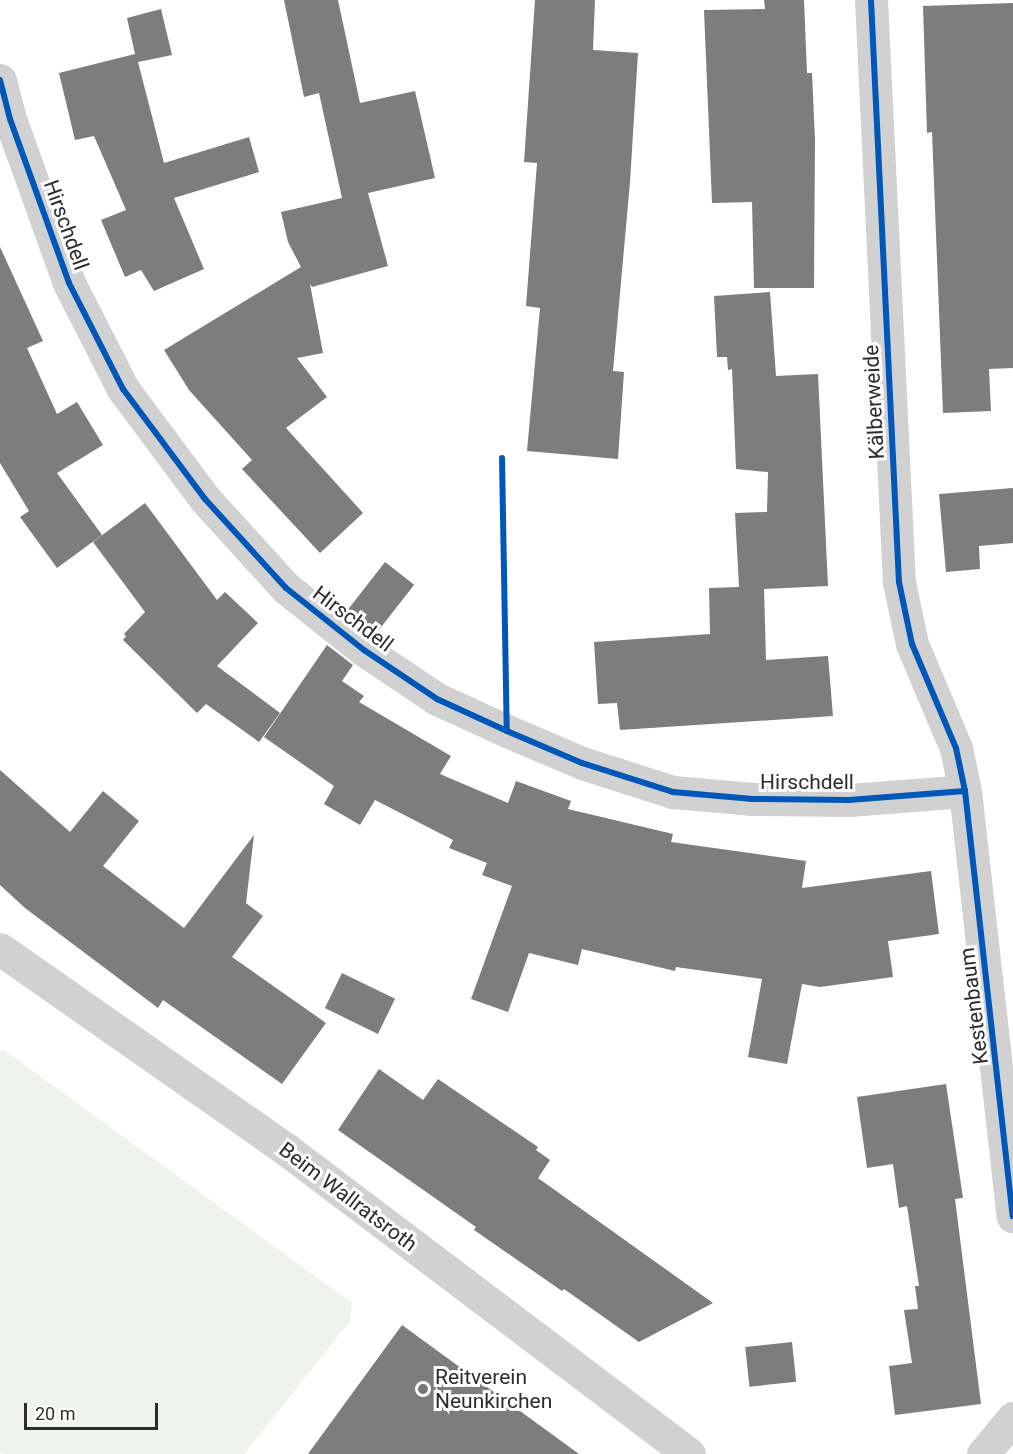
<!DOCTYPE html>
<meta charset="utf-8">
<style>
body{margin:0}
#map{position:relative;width:1013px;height:1454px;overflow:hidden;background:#fff;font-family:Roboto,sans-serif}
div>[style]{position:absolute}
.green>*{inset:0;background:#f0f3eb}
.building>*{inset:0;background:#7d7d7d;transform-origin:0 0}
.minor>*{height:33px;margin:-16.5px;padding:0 16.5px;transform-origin:16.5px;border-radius:16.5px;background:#d1d1d1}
.cycleway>*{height:6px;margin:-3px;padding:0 3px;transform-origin:3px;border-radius:3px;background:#0057b8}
.dots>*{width:16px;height:16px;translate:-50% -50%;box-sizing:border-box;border:3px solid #fff;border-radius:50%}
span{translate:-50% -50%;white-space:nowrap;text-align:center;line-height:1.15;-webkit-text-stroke:6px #fff;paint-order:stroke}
.street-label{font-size:21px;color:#2c2c2c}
.poi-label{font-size:21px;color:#2c2c2c}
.left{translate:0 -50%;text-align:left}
.scale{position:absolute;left:24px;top:1403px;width:134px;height:27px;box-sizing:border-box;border:3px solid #2c2c2c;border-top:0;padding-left:8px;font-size:18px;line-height:21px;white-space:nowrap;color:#2c2c2c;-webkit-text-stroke:4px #fff;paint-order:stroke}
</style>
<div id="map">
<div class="green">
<div style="clip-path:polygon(4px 1050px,352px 1303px,350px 1321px,244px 1454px,4px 1454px,0 1451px,0 1051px)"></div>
</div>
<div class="building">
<div style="clip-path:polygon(284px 0,338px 0,360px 103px,415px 91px,435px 178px,368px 193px,388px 266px,312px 287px,310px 284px,323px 353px,297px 358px,327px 397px,286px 428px,363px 513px,320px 553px,242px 469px,252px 460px,189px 390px,164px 350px,301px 267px,288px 242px,281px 212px,342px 198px,319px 93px,304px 97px)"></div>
<div style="clip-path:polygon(535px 0,595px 0,593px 50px,638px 53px,630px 182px,613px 371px,624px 372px,618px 459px,527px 451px,540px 308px,526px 306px,537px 163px,524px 162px)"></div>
<div style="clip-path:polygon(764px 0,804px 0,807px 73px,812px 73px,815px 140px,814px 288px,754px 288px,752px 202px,712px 203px,704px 10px,765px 9px)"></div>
<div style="clip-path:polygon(1013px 3px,1013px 368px,989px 369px,991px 411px,943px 413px,932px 132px,927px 133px,923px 6px)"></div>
<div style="clip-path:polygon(161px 9px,172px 55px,138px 62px,164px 163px,249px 137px,259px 172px,174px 198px,204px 269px,154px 291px,141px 270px,125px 277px,101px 220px,126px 210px,94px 136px,75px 140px,59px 73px,135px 54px,127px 18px)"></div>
<div style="clip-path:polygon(0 247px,43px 341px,27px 348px,57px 414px,77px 402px,103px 445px,57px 473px,102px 535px,57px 568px,20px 517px,29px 511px,0 463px)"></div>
<div style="clip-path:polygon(770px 292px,776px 376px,818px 374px,828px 586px,764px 589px,766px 660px,828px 656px,833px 716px,620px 730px,617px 703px,598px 704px,594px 642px,710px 634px,709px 588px,739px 587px,735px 513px,767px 512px,768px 472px,736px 469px,732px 369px,728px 370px,727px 357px,717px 357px,714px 296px)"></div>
<div style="clip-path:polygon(1013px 488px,1013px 543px,979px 546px,980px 569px,946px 572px,939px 494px)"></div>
<div style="clip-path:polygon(145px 503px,217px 600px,225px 592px,258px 623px,217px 666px,280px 713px,259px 742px,206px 704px,197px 713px,123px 640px,126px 636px,124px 634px,145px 612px,93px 542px)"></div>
<div style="left:385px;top:562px;width:37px;height:63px;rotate:38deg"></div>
<div style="clip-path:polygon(327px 645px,353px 665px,342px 681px,364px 696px,359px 702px,451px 756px,440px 774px,508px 803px,516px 781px,571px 801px,568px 809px,673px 834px,671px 842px,806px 861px,802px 888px,931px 871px,939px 934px,888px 941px,893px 977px,820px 987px,802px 984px,787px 1064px,748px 1057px,762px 979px,676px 967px,675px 971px,582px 949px,578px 965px,529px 953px,508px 1012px,471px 999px,512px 886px,482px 875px,487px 863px,449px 848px,453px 840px,375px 800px,360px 825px,324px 804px,334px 786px,264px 737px)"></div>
<div style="clip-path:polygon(0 770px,70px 832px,103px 791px,139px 821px,103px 866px,184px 928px,254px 835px,246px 903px,263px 916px,232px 957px,326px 1023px,282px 1084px,163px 1000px,158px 1008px,25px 908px,0 885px)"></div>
<div style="left:342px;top:973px;width:59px;height:39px;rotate:26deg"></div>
<div style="clip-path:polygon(379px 1069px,423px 1100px,438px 1079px,538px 1147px,536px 1150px,550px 1160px,538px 1178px,713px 1303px,639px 1342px,564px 1289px,562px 1291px,474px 1230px,476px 1227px,338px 1130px)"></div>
<div style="clip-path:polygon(946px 1084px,963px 1198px,955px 1199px,981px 1404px,895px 1415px,889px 1366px,912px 1363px,904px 1310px,918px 1309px,915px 1286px,919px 1286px,907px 1206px,899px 1208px,893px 1164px,867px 1168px,857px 1097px)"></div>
<div style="clip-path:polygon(402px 1325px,579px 1454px,308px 1454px)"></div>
<div style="left:792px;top:1342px;width:40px;height:47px;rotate:84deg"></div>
</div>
<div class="minor">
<div style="left:871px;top:0;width:583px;rotate:87.25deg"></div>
<div style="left:899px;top:582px;width:63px;rotate:78.2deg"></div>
<div style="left:912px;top:644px;width:113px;rotate:67.1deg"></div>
<div style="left:956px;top:748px;width:44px;rotate:78.2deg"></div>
<div style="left:965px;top:791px;width:428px;rotate:83.6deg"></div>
<div style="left:0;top:80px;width:40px;rotate:75.6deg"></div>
<div style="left:10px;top:119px;width:174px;rotate:70.2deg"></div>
<div style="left:69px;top:283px;width:119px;rotate:63deg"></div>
<div style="left:123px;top:389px;width:137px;rotate:53.3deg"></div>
<div style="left:205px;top:499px;width:120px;rotate:47.7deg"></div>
<div style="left:286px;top:588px;width:100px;rotate:38.5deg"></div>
<div style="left:364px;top:650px;width:88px;rotate:33.9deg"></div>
<div style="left:437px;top:699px;width:77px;rotate:24.6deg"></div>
<div style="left:507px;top:731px;width:82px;rotate:23.1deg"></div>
<div style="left:582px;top:763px;width:96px;rotate:17.7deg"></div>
<div style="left:673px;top:792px;width:80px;rotate:5deg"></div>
<div style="left:753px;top:799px;width:96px;rotate:0.6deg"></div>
<div style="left:849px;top:800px;width:116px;rotate:-4.4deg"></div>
<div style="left:0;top:949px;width:350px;rotate:35deg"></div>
<div style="left:287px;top:1150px;width:504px;rotate:37.1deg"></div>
<div style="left:983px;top:1454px;width:47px;rotate:-50.2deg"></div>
</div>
<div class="cycleway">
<div style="left:871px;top:0;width:583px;rotate:87.25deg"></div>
<div style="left:899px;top:582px;width:63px;rotate:78.2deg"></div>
<div style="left:912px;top:644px;width:113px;rotate:67.1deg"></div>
<div style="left:956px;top:748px;width:44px;rotate:78.2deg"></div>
<div style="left:965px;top:791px;width:428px;rotate:83.6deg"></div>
<div style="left:0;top:80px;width:40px;rotate:75.6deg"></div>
<div style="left:10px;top:119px;width:174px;rotate:70.2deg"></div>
<div style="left:69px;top:283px;width:119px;rotate:63deg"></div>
<div style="left:123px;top:389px;width:137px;rotate:53.3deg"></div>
<div style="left:205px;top:499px;width:120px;rotate:47.7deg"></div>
<div style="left:286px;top:588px;width:100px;rotate:38.5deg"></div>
<div style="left:364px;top:650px;width:88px;rotate:33.9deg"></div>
<div style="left:437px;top:699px;width:77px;rotate:24.6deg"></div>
<div style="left:507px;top:731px;width:82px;rotate:23.1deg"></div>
<div style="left:582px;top:763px;width:96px;rotate:17.7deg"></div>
<div style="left:673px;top:792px;width:80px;rotate:5deg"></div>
<div style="left:753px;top:799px;width:96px;rotate:0.6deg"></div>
<div style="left:849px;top:800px;width:116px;rotate:-4.4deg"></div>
<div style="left:502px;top:458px;width:273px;rotate:89deg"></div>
</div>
<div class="dots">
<div style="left:423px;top:1389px;background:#767676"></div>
</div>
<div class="street-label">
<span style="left:66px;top:225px;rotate:70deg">Hirschdell</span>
<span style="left:874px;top:402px;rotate:-93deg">Kälberweide</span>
<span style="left:353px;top:619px;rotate:37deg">Hirschdell</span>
<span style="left:807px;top:782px">Hirschdell</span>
<span style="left:974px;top:1006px;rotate:-97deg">Kestenbaum</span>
<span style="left:348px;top:1197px;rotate:37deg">Beim Wallratsroth</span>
</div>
<div class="poi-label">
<span class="left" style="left:435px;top:1389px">Reitverein<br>Neunkirchen</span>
</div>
<div class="scale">20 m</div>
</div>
